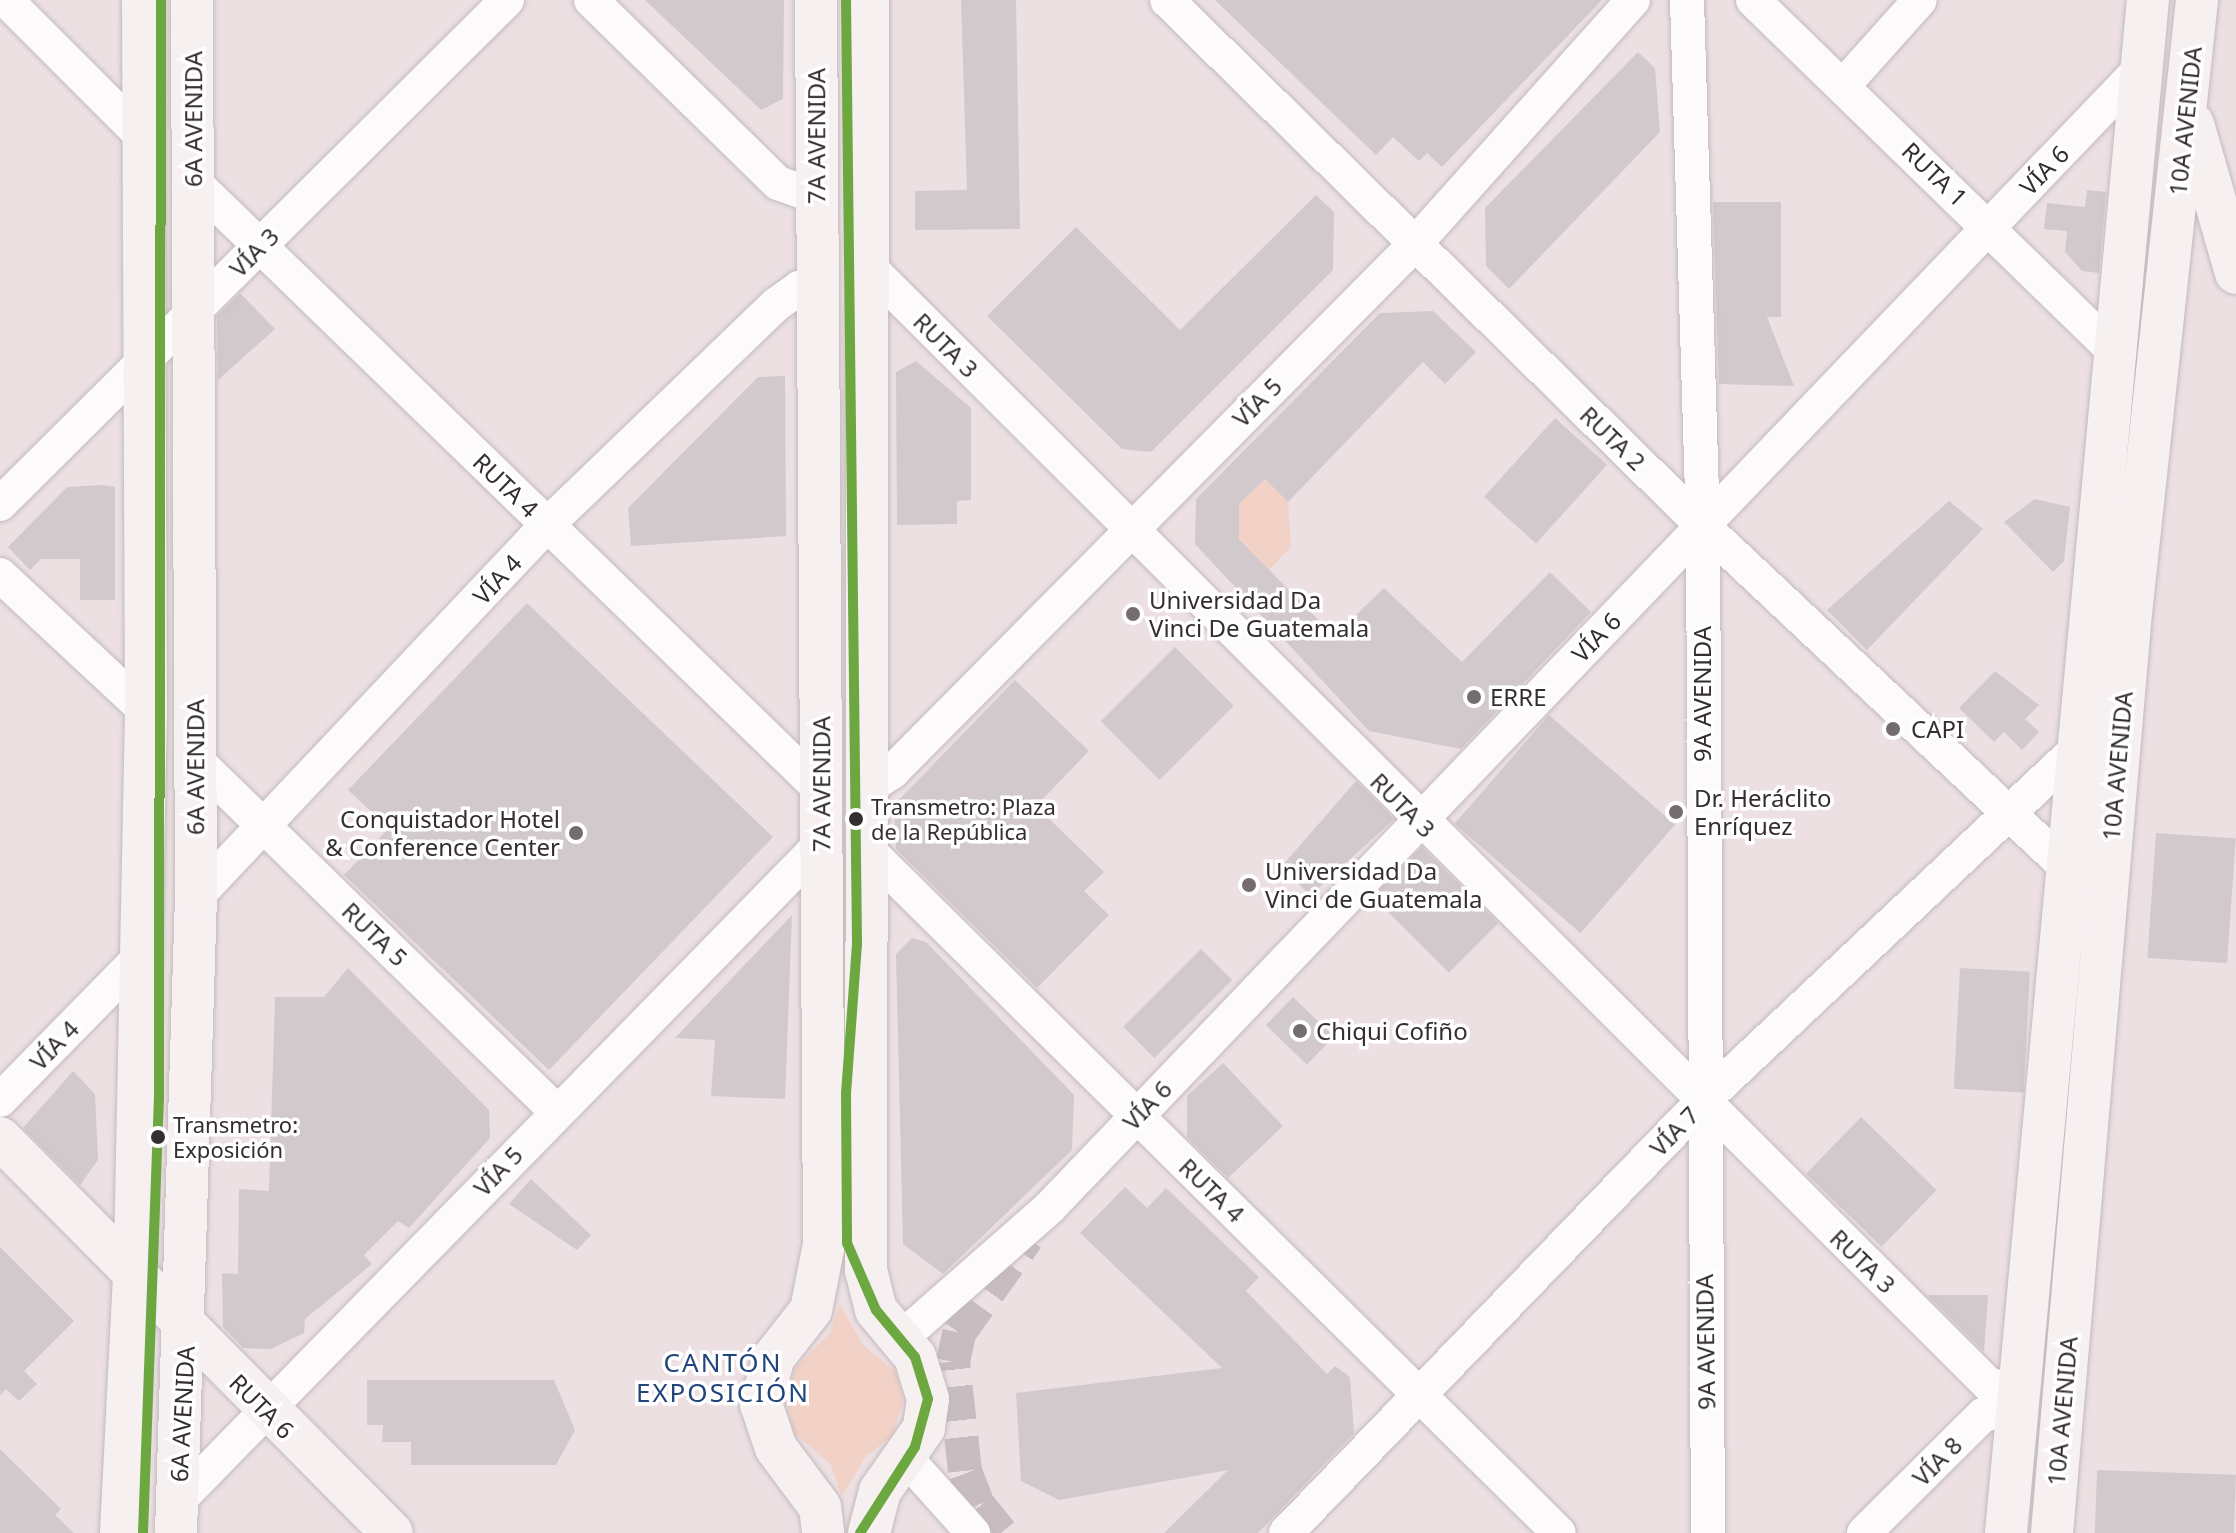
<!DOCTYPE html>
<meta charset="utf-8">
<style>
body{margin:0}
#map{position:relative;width:2236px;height:1533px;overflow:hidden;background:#ece0e3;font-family:"Noto Sans",sans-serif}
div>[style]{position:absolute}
.green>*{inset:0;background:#f2d1c7}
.building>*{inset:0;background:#d1c9cb;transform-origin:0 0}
.minor-tunnel>*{height:34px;margin-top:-17px;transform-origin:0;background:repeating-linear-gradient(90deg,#c7bcbf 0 34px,transparent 0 51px)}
.roads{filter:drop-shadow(0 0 2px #c3babc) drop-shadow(0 0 2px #c3babc)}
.minor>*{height:34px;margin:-17px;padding:0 17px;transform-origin:17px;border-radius:17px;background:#fcfafb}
.major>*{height:42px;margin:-21px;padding:0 21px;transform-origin:21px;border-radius:21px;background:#f7f0f1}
.bus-1>*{height:10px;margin:-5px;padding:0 5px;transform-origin:5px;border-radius:5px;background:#6ca740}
.dots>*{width:22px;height:22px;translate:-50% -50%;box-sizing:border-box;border:4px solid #fff;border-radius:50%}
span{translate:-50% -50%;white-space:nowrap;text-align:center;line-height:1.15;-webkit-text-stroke:7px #fff;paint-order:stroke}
.bus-label{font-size:22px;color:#352e2f}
.left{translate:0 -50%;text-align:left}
.street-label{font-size:24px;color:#352e2f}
.poi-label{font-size:24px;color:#352e2f}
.right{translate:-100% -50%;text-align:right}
.neighbourhood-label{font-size:26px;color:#21447a;letter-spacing:2px}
</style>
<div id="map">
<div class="green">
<div style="clip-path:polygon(1265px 479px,1288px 502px,1291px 547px,1269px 570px,1239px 539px,1239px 504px)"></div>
<div style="clip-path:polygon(840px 1304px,863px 1345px,896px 1372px,904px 1400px,892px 1436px,865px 1457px,842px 1496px,830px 1464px,794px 1432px,785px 1398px,797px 1366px,830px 1333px)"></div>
</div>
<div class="building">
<div style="clip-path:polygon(645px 0,784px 0,783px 99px,761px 110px)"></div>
<div style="clip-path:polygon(961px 0,1016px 0,1020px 229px,915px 230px,915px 191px,967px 190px)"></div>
<div style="clip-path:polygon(1215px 0,1602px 0,1442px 167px,1427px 153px,1419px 161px,1393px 137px,1376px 155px)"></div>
<div style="clip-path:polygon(1638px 52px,1655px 68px,1660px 132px,1509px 289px,1486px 266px,1485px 208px)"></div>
<div style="clip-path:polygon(2087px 190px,2106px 192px,2099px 273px,2082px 271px,2065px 252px,2067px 231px,2044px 229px,2047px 203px,2085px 207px)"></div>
<div style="clip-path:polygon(1316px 195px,1334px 212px,1333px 270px,1151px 452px,1122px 449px,987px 316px,1076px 227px,1180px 330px)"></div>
<div style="clip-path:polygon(1713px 202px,1781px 202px,1781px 317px,1767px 317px,1794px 386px,1719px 384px)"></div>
<div style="clip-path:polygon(240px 293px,275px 329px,218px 380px,217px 316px)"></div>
<div style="clip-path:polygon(1433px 311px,1476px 352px,1445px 384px,1423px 362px,1288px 502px,1265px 479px,1239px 504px,1239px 539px,1334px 636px,1384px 588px,1462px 662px,1550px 572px,1591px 612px,1461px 749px,1369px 731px,1195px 544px,1196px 499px,1380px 313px)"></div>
<div style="clip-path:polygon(916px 361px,971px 408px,971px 500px,957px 501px,957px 524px,897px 525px,896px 372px)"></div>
<div style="clip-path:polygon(785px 376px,786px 536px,631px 546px,628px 508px,758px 377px)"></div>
<div style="left:1555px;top:418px;width:70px;height:106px;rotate:42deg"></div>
<div style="clip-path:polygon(102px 485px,115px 487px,115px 600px,80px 600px,80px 559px,41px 559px,30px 570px,8px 547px,67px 487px)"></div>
<div style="clip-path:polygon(2035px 499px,2070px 507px,2064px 561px,2053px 572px,2004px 522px)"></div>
<div style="clip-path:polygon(1949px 501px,1983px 529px,1867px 650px,1827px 610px)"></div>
<div style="clip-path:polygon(527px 603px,773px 837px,549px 1070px,344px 875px,389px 828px,348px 790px)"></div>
<div style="left:1175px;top:647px;width:83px;height:105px;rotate:45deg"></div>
<div style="clip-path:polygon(1995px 671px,2039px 705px,2025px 719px,2039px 732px,2022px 750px,2004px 732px,1994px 742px,1959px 708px)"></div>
<div style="clip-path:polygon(1015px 680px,1089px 751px,1036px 806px,1104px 872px,1084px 891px,1109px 915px,1037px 988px,896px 849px,894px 805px)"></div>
<div style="left:1549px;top:715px;width:167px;height:144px;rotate:41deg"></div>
<div style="clip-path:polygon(1356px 781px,1394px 819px,1310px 896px,1282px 866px)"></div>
<div style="left:2156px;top:833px;width:80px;height:125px;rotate:4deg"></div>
<div style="left:1422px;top:847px;width:108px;height:70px;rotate:45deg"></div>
<div style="clip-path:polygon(792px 915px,785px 1099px,711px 1096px,715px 1040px,675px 1038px)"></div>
<div style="clip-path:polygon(912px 938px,926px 942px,1074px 1095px,1072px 1150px,943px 1274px,903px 1244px,896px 954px)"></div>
<div style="left:1201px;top:949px;width:44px;height:110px;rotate:45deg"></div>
<div style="clip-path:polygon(348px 968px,489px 1110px,490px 1138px,409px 1228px,398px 1221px,364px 1255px,372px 1264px,305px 1319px,304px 1333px,271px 1349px,243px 1348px,223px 1327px,222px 1273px,238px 1274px,239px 1189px,269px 1191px,275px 997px,324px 997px)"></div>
<div style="left:1960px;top:968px;width:70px;height:121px;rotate:3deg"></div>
<div style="left:1293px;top:997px;width:57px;height:39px;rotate:44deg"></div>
<div style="clip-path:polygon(1223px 1063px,1283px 1126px,1228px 1178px,1187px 1137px,1187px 1096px)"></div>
<div style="clip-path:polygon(73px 1071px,95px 1094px,98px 1160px,80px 1185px,23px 1128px)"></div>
<div style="left:1861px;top:1117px;width:105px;height:79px;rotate:44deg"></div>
<div style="clip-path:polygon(531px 1179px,591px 1235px,577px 1250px,509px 1204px)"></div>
<div style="clip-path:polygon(1125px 1187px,1147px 1208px,1166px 1188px,1259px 1277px,1246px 1291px,1327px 1374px,1335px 1366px,1350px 1377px,1354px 1433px,1258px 1533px,1164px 1533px,1228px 1470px,1059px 1500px,1021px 1481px,1016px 1393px,1222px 1368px,1080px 1233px)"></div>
<div style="clip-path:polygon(0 1247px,74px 1321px,24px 1371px,37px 1384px,19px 1401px,6px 1389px,0 1395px)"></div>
<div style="clip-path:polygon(1927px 1295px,1988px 1295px,1984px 1352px)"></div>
<div style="clip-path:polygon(367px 1380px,554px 1380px,575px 1430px,556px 1465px,411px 1465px,411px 1442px,382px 1442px,383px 1425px,367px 1425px)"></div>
<div style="clip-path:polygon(0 1449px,61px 1509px,55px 1515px,74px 1533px,0 1533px)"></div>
<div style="left:2097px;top:1470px;width:139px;height:63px;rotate:2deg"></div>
</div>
<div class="minor-tunnel">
<div style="left:1001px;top:1533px;width:36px;rotate:-129deg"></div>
<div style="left:978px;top:1505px;width:36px;rotate:-111deg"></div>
<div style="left:965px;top:1471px;width:110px;rotate:-96.3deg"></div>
<div style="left:953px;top:1362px;width:30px;rotate:-78deg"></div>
<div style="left:959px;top:1333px;width:117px;rotate:-54.4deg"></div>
</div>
<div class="roads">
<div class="minor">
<div style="left:6px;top:0;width:194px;rotate:45deg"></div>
<div style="left:591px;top:0;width:262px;rotate:44.4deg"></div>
<div style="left:778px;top:183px;width:41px;rotate:19.7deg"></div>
<div style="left:1167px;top:0;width:751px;rotate:44.46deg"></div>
<div style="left:1703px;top:526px;width:499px;rotate:43.2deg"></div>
<div style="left:1687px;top:0;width:526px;rotate:88.26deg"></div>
<div style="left:1703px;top:526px;width:1007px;rotate:89.72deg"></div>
<div style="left:1753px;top:0;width:504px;rotate:44.2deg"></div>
<div style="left:1843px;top:86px;width:115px;rotate:-48.2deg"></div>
<div style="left:192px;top:180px;width:876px;rotate:44.12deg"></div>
<div style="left:867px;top:265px;width:1585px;rotate:44.95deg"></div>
<div style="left:1989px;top:1385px;width:31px;rotate:9deg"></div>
<div style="left:0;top:504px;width:715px;rotate:-44.83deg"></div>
<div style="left:0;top:575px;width:200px;rotate:43deg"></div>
<div style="left:194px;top:758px;width:506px;rotate:44.28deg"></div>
<div style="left:866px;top:789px;width:31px;rotate:-33deg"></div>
<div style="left:892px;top:772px;width:743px;rotate:-45.27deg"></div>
<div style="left:1415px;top:244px;width:327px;rotate:-48.2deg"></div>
<div style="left:866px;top:848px;width:974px;rotate:44.67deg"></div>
<div style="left:196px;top:897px;width:511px;rotate:-46.66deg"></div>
<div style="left:547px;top:525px;width:319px;rotate:-43.9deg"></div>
<div style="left:777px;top:304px;width:27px;rotate:-36deg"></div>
<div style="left:799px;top:288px;width:19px"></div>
<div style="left:0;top:1100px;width:202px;rotate:-45.6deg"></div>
<div style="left:900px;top:1339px;width:200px;rotate:-41.3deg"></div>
<div style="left:1050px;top:1207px;width:1577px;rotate:-46.23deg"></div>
<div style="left:906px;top:1458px;width:101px;rotate:48.2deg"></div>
<div style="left:178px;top:1501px;width:921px;rotate:-45.62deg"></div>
<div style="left:1286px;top:1533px;width:598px;rotate:-46.02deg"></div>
<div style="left:1701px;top:1103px;width:519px;rotate:-43.28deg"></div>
<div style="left:1864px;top:1533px;width:168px;rotate:-44.8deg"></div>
<div style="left:1983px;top:1415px;width:36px;rotate:-14deg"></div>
</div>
<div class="major">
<div style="left:816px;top:0;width:1244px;rotate:89.63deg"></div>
<div style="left:824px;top:1244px;width:67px;rotate:101.1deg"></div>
<div style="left:811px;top:1310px;width:60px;rotate:128.2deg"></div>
<div style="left:774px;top:1357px;width:49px;rotate:105.5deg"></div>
<div style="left:761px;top:1404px;width:46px;rotate:71.2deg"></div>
<div style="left:776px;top:1448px;width:74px;rotate:53.3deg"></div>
<div style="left:820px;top:1507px;width:26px;rotate:83deg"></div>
<div style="left:868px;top:0;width:1270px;rotate:90.09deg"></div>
<div style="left:866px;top:1270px;width:41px;rotate:76deg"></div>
<div style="left:876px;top:1310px;width:61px;rotate:50.3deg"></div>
<div style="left:915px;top:1357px;width:44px;rotate:72.8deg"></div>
<div style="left:928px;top:1399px;width:29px;rotate:98deg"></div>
<div style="left:924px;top:1428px;width:77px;rotate:124.9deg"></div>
<div style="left:880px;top:1491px;width:43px;rotate:104.7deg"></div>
<div style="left:2193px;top:124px;width:155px;rotate:73.9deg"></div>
<div style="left:0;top:1138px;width:556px;rotate:45.22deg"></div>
<div style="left:121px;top:1533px;width:278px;rotate:-87.1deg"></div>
<div style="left:135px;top:1255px;width:544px;rotate:-88.84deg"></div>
<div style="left:146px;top:711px;width:711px;rotate:-90.24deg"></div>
<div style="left:176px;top:1533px;width:636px;rotate:-88.2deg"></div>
<div style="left:196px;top:897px;width:897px;rotate:-90.26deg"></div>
<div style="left:2006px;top:1533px;width:1540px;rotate:-84.71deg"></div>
<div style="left:2052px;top:1533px;width:913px;rotate:-85.1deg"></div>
<div style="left:2130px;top:623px;width:627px;rotate:-83.86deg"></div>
</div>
</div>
<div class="bus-1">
<div style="left:846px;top:0;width:944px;rotate:89.33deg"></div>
<div style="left:857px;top:944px;width:149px;rotate:94.2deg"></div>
<div style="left:846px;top:1093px;width:150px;rotate:89.6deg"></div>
<div style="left:847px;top:1243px;width:73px;rotate:66.6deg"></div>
<div style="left:876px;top:1310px;width:61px;rotate:50.3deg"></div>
<div style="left:915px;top:1357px;width:44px;rotate:72.8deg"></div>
<div style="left:928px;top:1399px;width:50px;rotate:105.2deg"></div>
<div style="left:915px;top:1447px;width:102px;rotate:122.6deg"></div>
<div style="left:143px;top:1533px;width:436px;rotate:-87.9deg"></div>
<div style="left:159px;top:1097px;width:1097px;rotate:-89.9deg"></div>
</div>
<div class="dots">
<div style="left:1133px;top:614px;background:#756c6e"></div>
<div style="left:1474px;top:697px;background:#756c6e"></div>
<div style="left:1893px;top:729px;background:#756c6e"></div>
<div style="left:1676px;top:812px;background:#756c6e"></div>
<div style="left:856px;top:819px;background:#352e2f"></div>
<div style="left:576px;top:833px;background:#756c6e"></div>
<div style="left:1249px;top:885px;background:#756c6e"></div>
<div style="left:1300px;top:1031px;background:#756c6e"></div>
<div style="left:158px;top:1137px;background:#352e2f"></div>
</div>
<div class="bus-label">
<span class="left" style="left:871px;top:819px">Transmetro: Plaza<br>de la República</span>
<span class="left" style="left:173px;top:1137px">Transmetro:<br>Exposición</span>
</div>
<div class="street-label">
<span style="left:193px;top:119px;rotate:-90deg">6A AVENIDA</span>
<span style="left:2185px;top:121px;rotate:-84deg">10A AVENIDA</span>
<span style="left:816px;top:136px;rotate:-90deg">7A AVENIDA</span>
<span style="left:2044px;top:170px;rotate:-46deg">VÍA 6</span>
<span style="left:1935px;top:174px;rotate:44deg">RUTA 1</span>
<span style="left:254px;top:252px;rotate:-45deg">VÍA 3</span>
<span style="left:946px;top:345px;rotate:45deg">RUTA 3</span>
<span style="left:1257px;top:402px;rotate:-45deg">VÍA 5</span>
<span style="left:1613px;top:438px;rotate:44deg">RUTA 2</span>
<span style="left:506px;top:485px;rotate:44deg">RUTA 4</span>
<span style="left:497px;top:579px;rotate:-47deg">VÍA 4</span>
<span style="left:1596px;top:637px;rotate:-46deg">VÍA 6</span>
<span style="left:1702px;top:694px;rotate:-90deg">9A AVENIDA</span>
<span style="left:2117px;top:766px;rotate:-85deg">10A AVENIDA</span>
<span style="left:195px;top:767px;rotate:-90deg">6A AVENIDA</span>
<span style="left:821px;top:784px;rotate:-90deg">7A AVENIDA</span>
<span style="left:1403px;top:805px;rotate:45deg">RUTA 3</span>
<span style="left:375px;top:934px;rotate:44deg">RUTA 5</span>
<span style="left:54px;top:1045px;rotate:-46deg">VÍA 4</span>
<span style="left:1147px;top:1105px;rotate:-46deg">VÍA 6</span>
<span style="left:1674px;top:1131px;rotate:-46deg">VÍA 7</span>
<span style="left:498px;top:1171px;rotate:-46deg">VÍA 5</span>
<span style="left:1212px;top:1190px;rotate:44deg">RUTA 4</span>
<span style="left:1863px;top:1261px;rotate:44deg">RUTA 3</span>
<span style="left:1705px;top:1342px;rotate:-91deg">9A AVENIDA</span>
<span style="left:262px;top:1406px;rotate:45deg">RUTA 6</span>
<span style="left:2062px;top:1411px;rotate:-85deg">10A AVENIDA</span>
<span style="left:182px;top:1414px;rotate:-87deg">6A AVENIDA</span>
<span style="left:1937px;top:1461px;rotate:-45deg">VÍA 8</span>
</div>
<div class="poi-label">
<span class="left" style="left:1149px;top:614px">Universidad Da<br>Vinci De Guatemala</span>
<span class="left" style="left:1490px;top:697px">ERRE</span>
<span class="left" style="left:1911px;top:729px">CAPI</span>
<span class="left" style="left:1694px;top:812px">Dr. Heráclito<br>Enríquez</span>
<span class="right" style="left:560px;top:833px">Conquistador Hotel<br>&amp; Conference Center</span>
<span class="left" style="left:1265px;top:885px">Universidad Da<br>Vinci de Guatemala</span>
<span class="left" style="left:1316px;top:1031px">Chiqui Cofiño</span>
</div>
<div class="neighbourhood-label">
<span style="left:723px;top:1378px">CANTÓN<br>EXPOSICIÓN</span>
</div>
</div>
